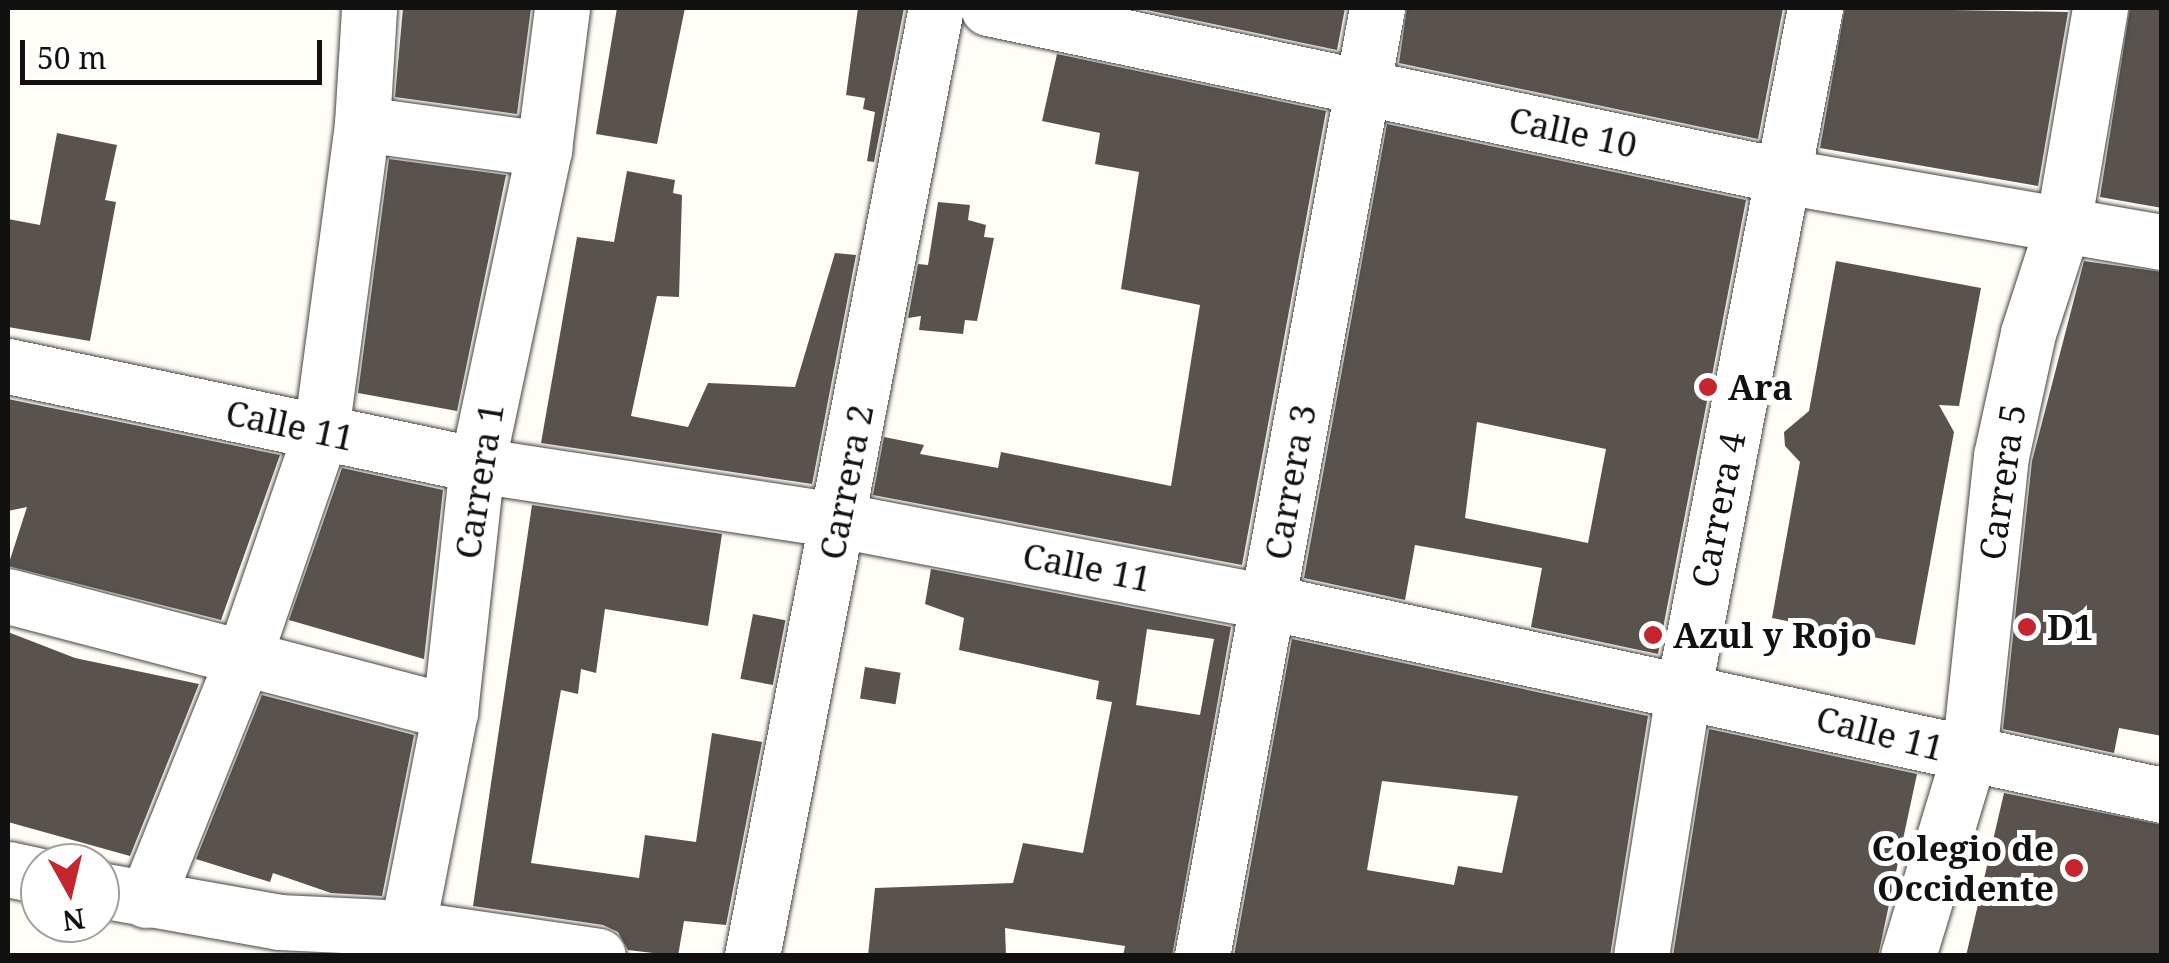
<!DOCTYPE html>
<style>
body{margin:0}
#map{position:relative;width:2169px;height:963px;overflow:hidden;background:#fffdf5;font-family:"Noto Serif",serif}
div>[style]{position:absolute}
.building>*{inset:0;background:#5a524d;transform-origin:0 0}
.roads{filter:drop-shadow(0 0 2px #444) drop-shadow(0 0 2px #444)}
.minor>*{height:55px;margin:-27.5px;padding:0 27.5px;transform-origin:27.5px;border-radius:27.5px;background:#fff}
.dots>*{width:28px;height:28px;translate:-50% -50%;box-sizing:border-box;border:5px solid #fff;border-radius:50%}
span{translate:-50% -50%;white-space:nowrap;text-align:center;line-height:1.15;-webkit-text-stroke:10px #fff;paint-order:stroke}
.street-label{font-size:35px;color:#111}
.poi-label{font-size:35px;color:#111;font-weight:700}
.left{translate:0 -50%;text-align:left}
.right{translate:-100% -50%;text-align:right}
.frame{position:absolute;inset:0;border:10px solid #111;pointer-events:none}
.north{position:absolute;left:20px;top:843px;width:100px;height:100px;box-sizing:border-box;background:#fff;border:2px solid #a0a0a0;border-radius:50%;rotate:172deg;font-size:28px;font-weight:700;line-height:40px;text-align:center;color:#111}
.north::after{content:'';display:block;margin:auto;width:35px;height:45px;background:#c4262e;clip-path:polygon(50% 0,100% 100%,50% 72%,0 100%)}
.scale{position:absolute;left:20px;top:40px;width:302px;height:45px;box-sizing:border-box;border:5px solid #111;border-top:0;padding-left:12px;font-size:30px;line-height:35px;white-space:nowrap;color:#111;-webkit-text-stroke:8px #fff;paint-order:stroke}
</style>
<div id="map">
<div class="building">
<div style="clip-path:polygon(403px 8px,531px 8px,517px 114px,395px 97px)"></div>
<div style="clip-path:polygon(617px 8px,685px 8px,657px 144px,596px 134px)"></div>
<div style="clip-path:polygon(858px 8px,904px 8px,874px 162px,867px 161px,875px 112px,863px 109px,865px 98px,846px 95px)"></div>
<div style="clip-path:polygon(1137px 8px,1345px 8px,1337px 50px)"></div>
<div style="clip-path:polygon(1407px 8px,1783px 8px,1758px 139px,1399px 63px)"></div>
<div style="clip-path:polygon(1845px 8px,2068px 12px,2038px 186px,1820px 148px)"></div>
<div style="clip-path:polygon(2130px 8px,2162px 8px,2162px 208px,2100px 197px)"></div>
<div style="clip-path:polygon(1057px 54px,1326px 111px,1242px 565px,873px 495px,884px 437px,924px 445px,920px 454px,998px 468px,1001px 452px,1171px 486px,1200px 305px,1121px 289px,1139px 172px,1095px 164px,1100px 133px,1042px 121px)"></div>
<div style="clip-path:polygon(evenodd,1387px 124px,1746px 200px,1658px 654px,1531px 627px,1542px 568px,1415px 545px,1405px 600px,1304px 578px,1387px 124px,1477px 422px,1606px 449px,1588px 543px,1465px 518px,1477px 422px)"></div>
<div style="clip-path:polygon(57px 133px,117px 145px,105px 200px,116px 202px,90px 341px,8px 327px,8px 219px,40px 225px)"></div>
<div style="clip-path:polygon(389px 159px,506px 175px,457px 411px,358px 393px)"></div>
<div style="clip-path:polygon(627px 171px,675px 180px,673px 193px,682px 195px,679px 297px,657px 296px,631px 416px,688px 427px,708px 383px,795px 387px,835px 253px,856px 255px,812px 484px,541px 443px,577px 237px,614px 242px)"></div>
<div style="clip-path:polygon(938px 202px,970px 205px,968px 220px,986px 225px,984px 237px,994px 238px,977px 321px,965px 320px,963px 334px,919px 330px,921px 316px,908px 318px,918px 264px,928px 265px)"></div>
<div style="clip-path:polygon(1836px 261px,1981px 288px,1959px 406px,1939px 405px,1954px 432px,1915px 645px,1772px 618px,1800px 462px,1785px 446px,1784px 432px,1809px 411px)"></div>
<div style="clip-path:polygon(2084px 261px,2162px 272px,2162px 736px,2119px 728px,2114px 753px,2003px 729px,2032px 461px)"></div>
<div style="clip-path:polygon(8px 399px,280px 455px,221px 620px,8px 566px,27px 507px,8px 511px)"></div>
<div style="clip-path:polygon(342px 468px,443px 490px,424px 659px,289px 620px)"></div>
<div style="clip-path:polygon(532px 505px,722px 534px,708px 626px,605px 609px,596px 673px,581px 669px,578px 694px,561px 690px,531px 863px,639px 878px,645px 835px,696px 842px,712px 733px,762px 742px,726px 925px,684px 921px,678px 956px,628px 950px,618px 932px,603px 925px,473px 906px)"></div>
<div style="clip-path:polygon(evenodd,931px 569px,1231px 627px,1172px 956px,1123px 956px,1125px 946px,1005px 928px,1006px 956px,868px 956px,875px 888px,1013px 883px,1023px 843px,1083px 853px,1112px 702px,1096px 699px,1099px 681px,959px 650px,964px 618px,925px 604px,931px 569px,1147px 629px,1214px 639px,1200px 715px,1136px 705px,1147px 629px)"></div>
<div style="left:753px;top:614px;width:33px;height:66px;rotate:11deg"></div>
<div style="clip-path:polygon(8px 632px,75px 658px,199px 684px,130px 856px,8px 822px)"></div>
<div style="clip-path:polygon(evenodd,1292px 639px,1648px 716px,1610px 956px,1234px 956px,1292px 639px,1382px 781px,1518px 796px,1502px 873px,1458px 866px,1454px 885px,1367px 870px,1382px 781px)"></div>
<div style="left:865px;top:667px;width:36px;height:32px;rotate:9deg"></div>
<div style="clip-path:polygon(262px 695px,414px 735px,382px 896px,331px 893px,273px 873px,270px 882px,196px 859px)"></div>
<div style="clip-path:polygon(1709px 729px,1917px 774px,1878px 956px,1673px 956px)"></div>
<div style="clip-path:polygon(2004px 793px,2162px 825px,2162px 956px,1966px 956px)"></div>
</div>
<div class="roads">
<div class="minor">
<div style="left:988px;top:8px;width:813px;rotate:11.93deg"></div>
<div style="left:1783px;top:176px;width:385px;rotate:9.9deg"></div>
<div style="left:362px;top:124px;width:184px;rotate:7.8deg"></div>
<div style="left:8px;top:366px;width:479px;rotate:11.9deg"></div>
<div style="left:477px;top:465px;width:365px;rotate:8.7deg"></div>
<div style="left:838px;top:520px;width:438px;rotate:10.8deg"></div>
<div style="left:1268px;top:602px;width:915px;rotate:12.18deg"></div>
<div style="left:8px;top:596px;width:457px;rotate:14.7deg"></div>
<div style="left:8px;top:869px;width:33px;rotate:12deg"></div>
<div style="left:100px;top:890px;width:182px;rotate:10.1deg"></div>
<div style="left:279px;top:922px;width:128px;rotate:2.7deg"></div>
<div style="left:407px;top:928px;width:193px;rotate:8.3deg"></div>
<div style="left:146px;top:900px;width:263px;rotate:-68.1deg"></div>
<div style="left:244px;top:656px;width:237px;rotate:-71deg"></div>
<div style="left:321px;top:432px;width:311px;rotate:-82.4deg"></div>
<div style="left:362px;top:124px;width:116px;rotate:-86.5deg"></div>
<div style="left:402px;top:956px;width:249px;rotate:-78.9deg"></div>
<div style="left:450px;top:712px;width:248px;rotate:-83.8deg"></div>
<div style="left:477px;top:465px;width:323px;rotate:-78deg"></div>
<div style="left:544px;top:149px;width:142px;rotate:-82.7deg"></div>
<div style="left:752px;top:956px;width:966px;rotate:-79.02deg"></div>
<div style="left:1202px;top:956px;width:964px;rotate:-79.54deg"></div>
<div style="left:1641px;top:956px;width:272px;rotate:-80.9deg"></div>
<div style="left:1684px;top:687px;width:692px;rotate:-79.08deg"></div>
<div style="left:1908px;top:956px;width:210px;rotate:-73.1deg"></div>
<div style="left:1969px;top:755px;width:301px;rotate:-83.9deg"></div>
<div style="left:2001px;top:456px;width:126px;rotate:-77.6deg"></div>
<div style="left:2028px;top:333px;width:114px;rotate:-72deg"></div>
<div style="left:2063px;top:225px;width:220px;rotate:-80.3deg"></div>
</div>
</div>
<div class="dots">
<div style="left:1708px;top:387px;background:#c4262e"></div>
<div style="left:2027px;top:627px;background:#c4262e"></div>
<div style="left:1653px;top:635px;background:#c4262e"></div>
<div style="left:2074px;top:868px;background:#c4262e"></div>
</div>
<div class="street-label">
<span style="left:1573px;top:132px;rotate:12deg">Calle 10</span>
<span style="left:290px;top:425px;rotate:12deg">Calle 11</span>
<span style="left:479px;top:481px;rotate:-81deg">Carrera 1</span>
<span style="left:846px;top:482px;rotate:-79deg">Carrera 2</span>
<span style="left:1290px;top:482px;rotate:-80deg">Carrera 3</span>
<span style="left:2002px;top:482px;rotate:-82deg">Carrera 5</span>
<span style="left:1718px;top:510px;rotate:-79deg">Carrera 4</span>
<span style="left:1087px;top:567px;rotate:11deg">Calle 11</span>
<span style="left:1880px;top:733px;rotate:14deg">Calle 11</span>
</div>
<div class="poi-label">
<span class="left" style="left:1728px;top:387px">Ara</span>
<span class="left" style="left:2047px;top:627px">D1</span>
<span class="left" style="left:1673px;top:635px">Azul y Rojo</span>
<span class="right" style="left:2054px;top:868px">Colegio de<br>Occidente</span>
</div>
<div class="frame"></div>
<div class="north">N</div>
<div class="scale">50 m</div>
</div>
